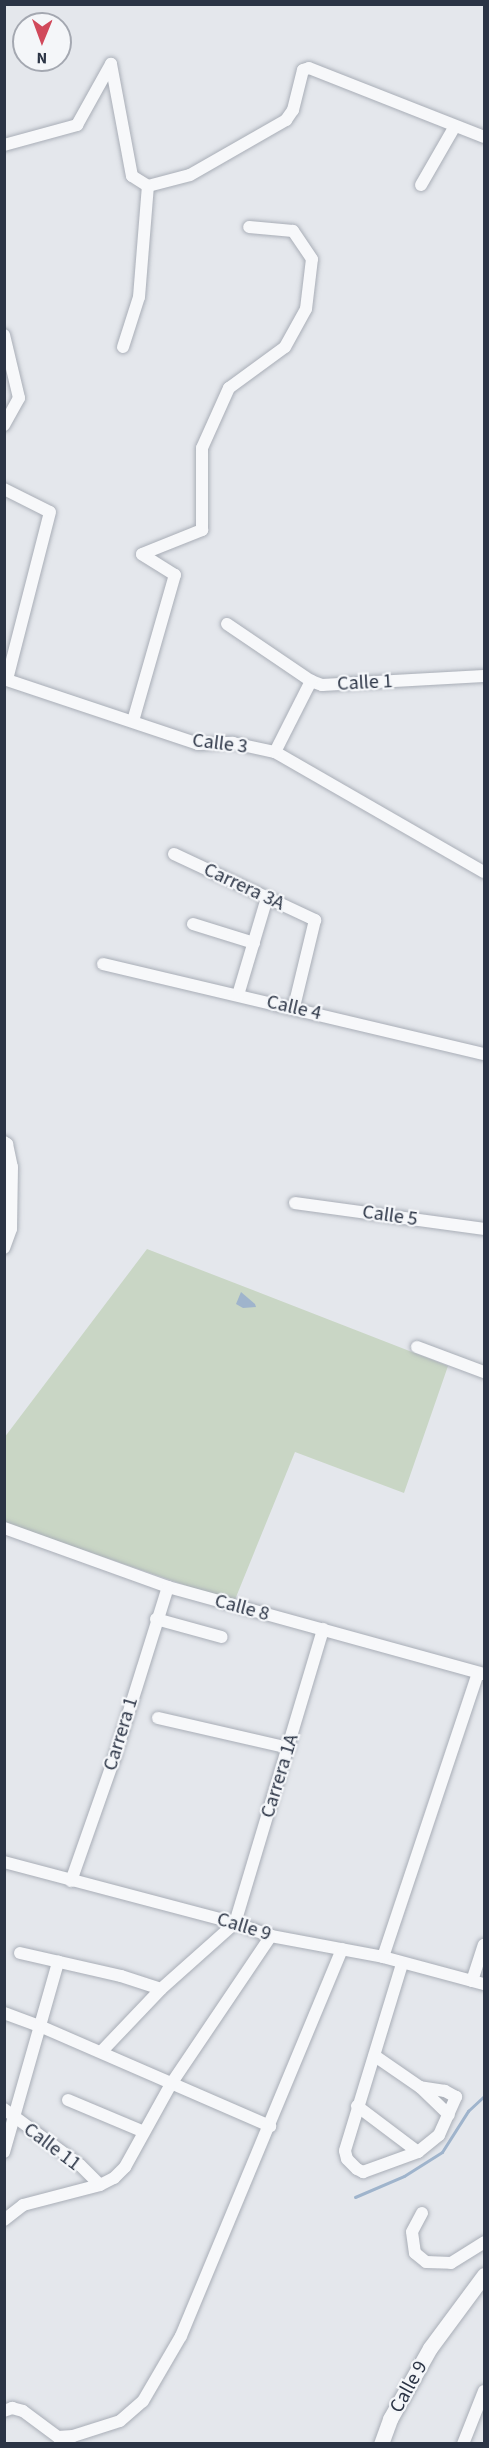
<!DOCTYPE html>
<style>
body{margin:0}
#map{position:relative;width:489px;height:2448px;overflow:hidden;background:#e4e7ec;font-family:"Source Sans 3",sans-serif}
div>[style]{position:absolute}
.green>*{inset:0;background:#c9d6c5}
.water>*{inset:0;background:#9fb4cc}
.stream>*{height:3px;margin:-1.5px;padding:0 1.5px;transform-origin:1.5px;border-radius:1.5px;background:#9fb4cc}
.roads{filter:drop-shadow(0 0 2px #a9aeb7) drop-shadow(0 0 2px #a9aeb7)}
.minor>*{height:12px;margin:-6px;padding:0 6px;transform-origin:6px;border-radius:6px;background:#f7f8fa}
.tertiary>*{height:15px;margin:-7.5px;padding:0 7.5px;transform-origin:7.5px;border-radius:7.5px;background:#f7f8fa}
span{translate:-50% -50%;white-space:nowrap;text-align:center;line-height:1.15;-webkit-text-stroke:4.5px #f4f6f9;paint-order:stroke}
.street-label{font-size:20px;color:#2b3445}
.frame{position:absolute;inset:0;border:6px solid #2b3445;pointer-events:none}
.north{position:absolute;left:12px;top:12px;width:60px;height:60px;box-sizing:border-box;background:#f4f6f9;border:2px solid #a4a8b1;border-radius:50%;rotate:181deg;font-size:16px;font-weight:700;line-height:24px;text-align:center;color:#2b3445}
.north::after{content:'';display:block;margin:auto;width:21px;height:27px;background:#d1495b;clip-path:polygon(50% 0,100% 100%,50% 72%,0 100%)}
</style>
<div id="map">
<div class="green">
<div style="clip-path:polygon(147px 1249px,448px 1366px,404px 1493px,295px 1452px,234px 1602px,5px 1523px,4px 1438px)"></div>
</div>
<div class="water">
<div style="clip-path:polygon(241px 1292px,255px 1304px,256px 1307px,243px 1308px,236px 1304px)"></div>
</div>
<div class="stream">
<div style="left:355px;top:2197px;width:53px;rotate:-23.2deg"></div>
<div style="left:404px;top:2176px;width:45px;rotate:-32.3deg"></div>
<div style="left:442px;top:2152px;width:49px;rotate:-57.6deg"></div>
<div style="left:468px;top:2111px;width:22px;rotate:-43deg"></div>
</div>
<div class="roads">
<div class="minor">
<div style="left:111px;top:64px;width:114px;rotate:79.4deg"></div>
<div style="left:132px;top:176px;width:19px;rotate:32deg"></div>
<div style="left:148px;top:186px;width:43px;rotate:-14.7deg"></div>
<div style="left:190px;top:175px;width:111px;rotate:-29.8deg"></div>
<div style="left:286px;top:120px;width:12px;rotate:-55deg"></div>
<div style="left:293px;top:110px;width:41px;rotate:-76deg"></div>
<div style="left:303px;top:70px;width:6px;rotate:-18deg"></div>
<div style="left:309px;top:68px;width:188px;rotate:21.5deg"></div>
<div style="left:4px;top:145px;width:76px;rotate:-15.3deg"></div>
<div style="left:77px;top:125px;width:70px;rotate:-60.9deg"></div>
<div style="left:421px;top:185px;width:68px;rotate:-60deg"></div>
<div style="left:4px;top:335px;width:65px;rotate:76.6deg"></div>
<div style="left:19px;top:398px;width:31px;rotate:119deg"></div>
<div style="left:123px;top:347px;width:52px;rotate:-72.3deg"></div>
<div style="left:139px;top:297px;width:111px;rotate:-85.4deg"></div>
<div style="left:4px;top:489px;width:51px;rotate:26.6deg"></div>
<div style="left:50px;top:512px;width:172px;rotate:104.4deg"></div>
<div style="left:227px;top:624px;width:102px;rotate:34.2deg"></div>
<div style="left:311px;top:681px;width:12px;rotate:20deg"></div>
<div style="left:322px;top:685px;width:162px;rotate:-3.2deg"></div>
<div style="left:4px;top:679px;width:205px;rotate:18.5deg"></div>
<div style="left:198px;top:744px;width:35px;rotate:-2deg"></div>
<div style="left:233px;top:743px;width:43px;rotate:12.1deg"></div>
<div style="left:275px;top:752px;width:241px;rotate:29.9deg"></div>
<div style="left:133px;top:721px;width:152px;rotate:-74deg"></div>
<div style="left:175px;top:575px;width:39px;rotate:-148deg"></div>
<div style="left:142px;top:554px;width:65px;rotate:-21.8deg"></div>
<div style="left:202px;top:530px;width:82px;rotate:-90deg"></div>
<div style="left:202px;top:448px;width:66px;rotate:-65.8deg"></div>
<div style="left:229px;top:388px;width:69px;rotate:-36.2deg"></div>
<div style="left:285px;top:347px;width:43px;rotate:-61.1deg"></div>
<div style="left:306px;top:309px;width:50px;rotate:-83.2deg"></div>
<div style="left:312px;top:259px;width:34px;rotate:-124deg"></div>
<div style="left:293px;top:231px;width:44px;rotate:-174.8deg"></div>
<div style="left:275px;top:752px;width:80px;rotate:-63.1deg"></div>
<div style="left:174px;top:854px;width:156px;rotate:25.1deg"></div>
<div style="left:315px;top:920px;width:89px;rotate:103.6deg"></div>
<div style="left:193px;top:924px;width:64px;rotate:17.3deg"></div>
<div style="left:103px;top:964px;width:391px;rotate:13.3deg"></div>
<div style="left:238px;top:995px;width:101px;rotate:-73.4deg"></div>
<div style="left:4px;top:1142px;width:4px;rotate:34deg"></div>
<div style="left:7px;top:1144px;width:24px;rotate:78deg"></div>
<div style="left:12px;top:1167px;width:62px;rotate:90.9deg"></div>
<div style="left:11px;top:1229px;width:20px;rotate:110deg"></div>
<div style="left:295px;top:1203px;width:191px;rotate:7.8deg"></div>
<div style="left:417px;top:1347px;width:72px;rotate:20.5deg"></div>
<div style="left:4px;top:1528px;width:174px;rotate:19.8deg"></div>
<div style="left:168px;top:1587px;width:328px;rotate:15.4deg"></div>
<div style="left:156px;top:1619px;width:68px;rotate:15.3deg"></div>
<div style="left:158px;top:1718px;width:134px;rotate:12.9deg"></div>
<div style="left:4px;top:1862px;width:239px;rotate:14.8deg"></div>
<div style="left:235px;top:1923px;width:38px;rotate:20deg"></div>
<div style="left:271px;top:1936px;width:114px;rotate:10.6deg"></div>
<div style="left:383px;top:1957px;width:105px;rotate:15deg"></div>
<div style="left:71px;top:1881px;width:133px;rotate:-70.6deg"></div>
<div style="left:115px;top:1756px;width:177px;rotate:-72.6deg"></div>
<div style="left:235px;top:1923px;width:307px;rotate:-73.3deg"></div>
<div style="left:20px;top:1953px;width:104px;rotate:12.8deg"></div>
<div style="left:121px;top:1976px;width:42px;rotate:18deg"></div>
<div style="left:383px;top:1957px;width:299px;rotate:-71.5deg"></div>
<div style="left:402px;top:1964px;width:195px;rotate:107deg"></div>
<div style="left:345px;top:2151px;width:8px;rotate:76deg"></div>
<div style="left:347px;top:2159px;width:14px;rotate:45deg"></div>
<div style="left:357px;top:2169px;width:7px;rotate:27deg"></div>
<div style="left:363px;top:2172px;width:59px;rotate:-20deg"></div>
<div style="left:418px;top:2152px;width:27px;rotate:-39deg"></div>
<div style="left:439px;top:2135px;width:42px;rotate:-65.9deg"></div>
<div style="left:456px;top:2097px;width:13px;rotate:-151deg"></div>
<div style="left:445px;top:2091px;width:25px;rotate:-171deg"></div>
<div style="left:472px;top:1981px;width:38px;rotate:-72deg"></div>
<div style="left:4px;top:2013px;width:40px;rotate:20.2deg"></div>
<div style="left:42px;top:2027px;width:249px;rotate:23.5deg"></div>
<div style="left:101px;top:2052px;width:87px;rotate:-46.4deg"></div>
<div style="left:161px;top:1989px;width:99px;rotate:-41.7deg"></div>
<div style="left:375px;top:2056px;width:55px;rotate:34.6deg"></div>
<div style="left:420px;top:2087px;width:40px;rotate:44deg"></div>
<div style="left:68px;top:2100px;width:82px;rotate:22.8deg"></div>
<div style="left:357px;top:2106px;width:76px;rotate:37deg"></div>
<div style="left:4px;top:2109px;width:94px;rotate:36.4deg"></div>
<div style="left:80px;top:2165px;width:28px;rotate:45deg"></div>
<div style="left:4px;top:2152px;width:198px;rotate:-74.1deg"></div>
<div style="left:422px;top:2213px;width:21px;rotate:118deg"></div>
<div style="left:412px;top:2232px;width:21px;rotate:82deg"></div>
<div style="left:415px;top:2253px;width:14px;rotate:39deg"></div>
<div style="left:426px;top:2262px;width:25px;rotate:2deg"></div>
<div style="left:451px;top:2263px;width:39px;rotate:-32deg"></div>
<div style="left:4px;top:2220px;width:24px;rotate:-38deg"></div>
<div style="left:23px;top:2205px;width:80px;rotate:-14.6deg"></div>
<div style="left:100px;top:2185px;width:16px;rotate:-27deg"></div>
<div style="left:114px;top:2178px;width:16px;rotate:-45deg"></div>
<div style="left:125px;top:2167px;width:95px;rotate:-61deg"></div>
<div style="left:171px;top:2084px;width:179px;rotate:-56deg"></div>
<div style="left:4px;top:2411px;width:9px;rotate:-21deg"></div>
<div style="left:12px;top:2408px;width:11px;rotate:15deg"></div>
<div style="left:23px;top:2411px;width:44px;rotate:36.6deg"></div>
<div style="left:58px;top:2437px;width:15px;rotate:-4deg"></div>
<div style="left:73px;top:2436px;width:49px;rotate:-17.7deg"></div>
<div style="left:120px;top:2421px;width:30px;rotate:-41deg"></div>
<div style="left:143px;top:2401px;width:75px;rotate:-59.7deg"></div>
<div style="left:181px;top:2336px;width:419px;rotate:-67.4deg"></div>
<div style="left:463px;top:2444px;width:57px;rotate:-68.4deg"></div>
</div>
<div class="tertiary">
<div style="left:381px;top:2444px;width:27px;rotate:-70deg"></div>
<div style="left:390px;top:2419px;width:81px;rotate:-60.6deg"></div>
<div style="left:430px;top:2348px;width:91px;rotate:-53.5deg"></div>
</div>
</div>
<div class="street-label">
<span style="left:365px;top:683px;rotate:-3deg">Calle 1</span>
<span style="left:220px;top:744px;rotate:7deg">Calle 3</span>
<span style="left:244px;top:887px;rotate:25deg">Carrera 3A</span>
<span style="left:294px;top:1008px;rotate:13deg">Calle 4</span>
<span style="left:390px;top:1216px;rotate:8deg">Calle 5</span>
<span style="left:242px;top:1608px;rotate:15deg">Calle 8</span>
<span style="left:121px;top:1734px;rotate:-73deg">Carrera 1</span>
<span style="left:280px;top:1776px;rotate:-73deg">Carrera 1A</span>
<span style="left:244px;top:1927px;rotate:17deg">Calle 9</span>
<span style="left:52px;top:2147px;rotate:37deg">Calle 11</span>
<span style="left:409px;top:2387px;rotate:-61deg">Calle 9</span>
</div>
<div class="frame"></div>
<div class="north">N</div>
</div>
